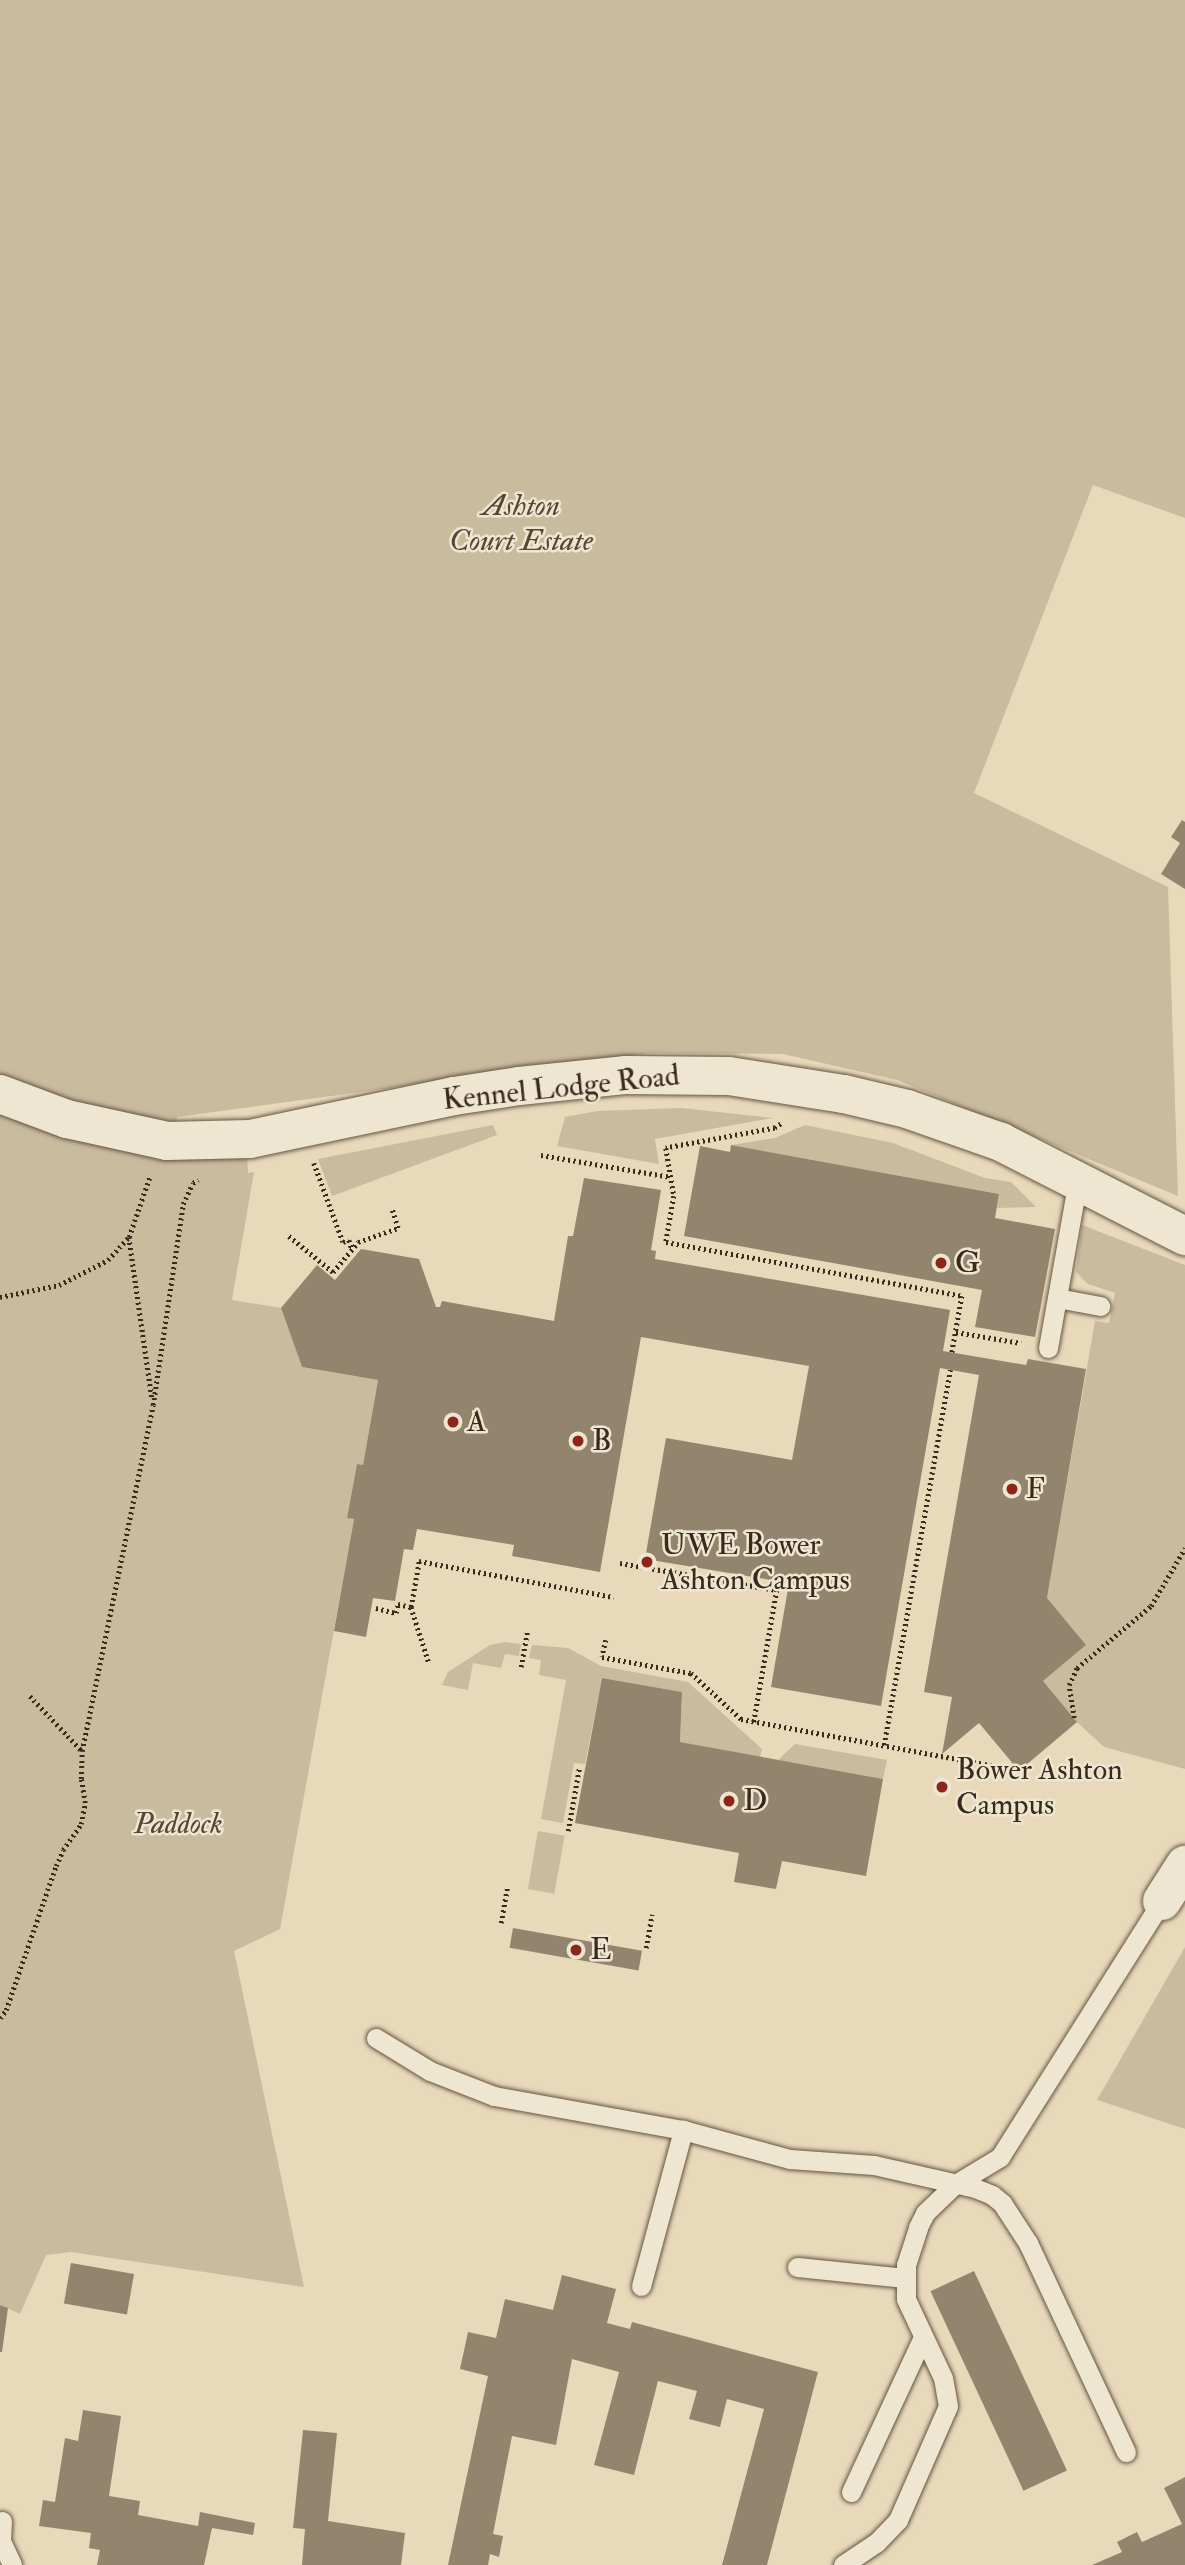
<!DOCTYPE html>
<style>
body{margin:0}
#map{position:relative;width:1185px;height:2565px;overflow:hidden;background:#e7d9b9;font-family:"IM FELL Double Pica",serif}
div>[style]{position:absolute}
.green>*{inset:0;background:#c9bb9e;transform-origin:0 0}
.building>*{inset:0;background:#93856d;transform-origin:0 0}
.path>*{height:4.5px;margin-top:-2.25px;transform-origin:0;background:repeating-linear-gradient(90deg,#392a1b 0 2px,transparent 0 5.5px)}
.roads{filter:drop-shadow(0 0 2px #645642) drop-shadow(0 0 2px #645642)}
.service>*{height:19px;margin:-9.5px;padding:0 9.5px;transform-origin:9.5px;border-radius:9.5px;background:#efe6d2}
.minor>*{height:38px;margin:-19px;padding:0 19px;transform-origin:19px;border-radius:19px;background:#efe6d2}
.dots>*{width:19px;height:19px;translate:-50% -50%;box-sizing:border-box;border:4px solid #efe6d2;border-radius:50%}
span{translate:-50% -50%;white-space:nowrap;text-align:center;line-height:1.15;-webkit-text-stroke:5px #efe6d2;paint-order:stroke}
.park-label{font-size:30px;color:#564735;font-style:italic}
.street-label{font-size:30px;color:#392a1b}
.poi-label{font-size:30px;color:#392a1b}
.left{translate:0 -50%;text-align:left}
</style>
<div id="map">
<div class="green">
<div style="clip-path:polygon(0 0,1185px 0,1185px 518px,1093px 485px,974px 793px,1168px 887px,1178px 1196px,897px 1080px,783px 1054px,648px 1053px,177px 1117px,171px 1158px,247px 1153px,248px 1173px,254px 1172px,232px 1300px,281px 1308px,302px 1367px,378px 1380px,363px 1465px,357px 1464px,347px 1518px,354px 1519px,280px 1929px,234px 1951px,304px 2287px,71px 2252px,46px 2255px,20px 2314px,0 2305px)"></div>
<div style="clip-path:polygon(681px 1108px,773px 1118px,655px 1139px,659px 1164px,557px 1146px,565px 1117px,597px 1111px)"></div>
<div style="clip-path:polygon(493px 1125px,497px 1135px,332px 1196px,318px 1159px)"></div>
<div style="clip-path:polygon(805px 1125px,893px 1143px,985px 1178px,1011px 1182px,1036px 1207px,997px 1208px,999px 1194px,731px 1145px,775px 1138px)"></div>
<div style="clip-path:polygon(1082px 1225px,1185px 1265px,1185px 1769px,1104px 1747px,1077px 1722px,1043px 1681px,1086px 1645px,1047px 1598px,1095px 1321px,1109px 1323px,1115px 1293px,1088px 1284px,1076px 1272px)"></div>
<div style="clip-path:polygon(505px 1642px,521px 1644px,519px 1656px,505px 1654px,501px 1668px,473px 1663px,468px 1690px,442px 1685px,448px 1672px,490px 1645px)"></div>
<div style="clip-path:polygon(532px 1645px,568px 1648px,601px 1666px,688px 1682px,762px 1749px,760px 1757px,680px 1742px,682px 1692px,602px 1678px,585px 1764px,574px 1763px,563px 1823px,541px 1819px,566px 1680px,539px 1675px,541px 1660px,529px 1658px)"></div>
<div style="clip-path:polygon(795px 1744px,887px 1760px,883px 1779px,778px 1760px)"></div>
<div style="left:538px;top:1831px;width:27px;height:59px;rotate:10deg"></div>
<div style="clip-path:polygon(1185px 1947px,1185px 2129px,1097px 2100px)"></div>
</div>
<div class="building">
<div style="clip-path:polygon(1182px 820px,1185px 822px,1185px 889px,1161px 874px,1180px 843px,1171px 837px)"></div>
<div style="clip-path:polygon(731px 1145px,999px 1194px,995px 1218px,1055px 1229px,1035px 1337px,975px 1327px,982px 1290px,684px 1236px,700px 1146px,730px 1152px)"></div>
<div style="clip-path:polygon(584px 1178px,661px 1190px,651px 1250px,656px 1251px,655px 1259px,950px 1310px,943px 1351px,1026px 1365px,1028px 1359px,1086px 1369px,1047px 1598px,1086px 1645px,1043px 1681px,1077px 1722px,1019px 1771px,979px 1723px,942px 1754px,952px 1697px,924px 1692px,979px 1375px,940px 1368px,881px 1706px,771px 1687px,789px 1583px,645px 1559px,666px 1438px,792px 1460px,809px 1366px,641px 1337px,600px 1572px,512px 1556px,514px 1545px,417px 1529px,413px 1550px,404px 1549px,395px 1601px,373px 1598px,366px 1637px,334px 1631px,354px 1519px,347px 1518px,357px 1464px,363px 1465px,378px 1380px,302px 1367px,281px 1308px,317px 1265px,335px 1280px,361px 1249px,419px 1259px,436px 1307px,440px 1307px,442px 1301px,554px 1321px,568px 1236px,573px 1236px)"></div>
<div style="clip-path:polygon(602px 1678px,682px 1692px,680px 1742px,883px 1779px,866px 1876px,782px 1861px,776px 1889px,734px 1882px,739px 1853px,575px 1823px)"></div>
<div style="left:513px;top:1928px;width:131px;height:20px;rotate:10deg"></div>
<div style="left:71px;top:2263px;width:64px;height:41px;rotate:10deg"></div>
<div style="left:974px;top:2271px;width:220px;height:48px;rotate:65deg"></div>
<div style="clip-path:polygon(562px 2275px,616px 2289px,607px 2323px,630px 2329px,632px 2322px,818px 2372px,767px 2565px,722px 2565px,764px 2409px,727px 2399px,720px 2427px,689px 2419px,697px 2391px,658px 2381px,634px 2475px,594px 2465px,619px 2372px,572px 2359px,556px 2445px,512px 2436px,493px 2534px,503px 2536px,499px 2557px,490px 2554px,488px 2565px,448px 2565px,488px 2376px,460px 2369px,468px 2332px,496px 2338px,505px 2299px,553px 2310px)"></div>
<div style="clip-path:polygon(0 2305px,8px 2308px,2px 2352px,0 2352px)"></div>
<div style="clip-path:polygon(83px 2410px,121px 2416px,109px 2496px,140px 2501px,138px 2515px,198px 2526px,200px 2512px,255px 2523px,253px 2535px,212px 2528px,204px 2565px,97px 2565px,100px 2550px,89px 2548px,91px 2533px,39px 2526px,43px 2500px,55px 2502px,65px 2438px,78px 2441px)"></div>
<div style="clip-path:polygon(303px 2430px,337px 2433px,328px 2521px,405px 2533px,401px 2565px,302px 2565px,305px 2529px,293px 2528px)"></div>
<div style="clip-path:polygon(1185px 2477px,1185px 2565px,1092px 2565px,1122px 2552px,1117px 2542px,1137px 2532px,1142px 2542px,1182px 2524px,1164px 2488px)"></div>
</div>
<div class="path">
<div style="left:781px;top:1124px;width:7px;rotate:146deg"></div>
<div style="left:775px;top:1128px;width:111px;rotate:169.6deg"></div>
<div style="left:666px;top:1148px;width:49px;rotate:80.5deg"></div>
<div style="left:674px;top:1196px;width:47px;rotate:99.9deg"></div>
<div style="left:666px;top:1242px;width:301px;rotate:10.3deg"></div>
<div style="left:962px;top:1296px;width:58px;rotate:100deg"></div>
<div style="left:541px;top:1155px;width:132px;rotate:9.6deg"></div>
<div style="left:314px;top:1163px;width:84px;rotate:69.8deg"></div>
<div style="left:343px;top:1242px;width:6px;rotate:-18deg"></div>
<div style="left:349px;top:1240px;width:9px;rotate:72deg"></div>
<div style="left:289px;top:1236px;width:57px;rotate:39.3deg"></div>
<div style="left:333px;top:1272px;width:39px;rotate:-50deg"></div>
<div style="left:358px;top:1242px;width:42px;rotate:-19.3deg"></div>
<div style="left:398px;top:1228px;width:19px;rotate:-108deg"></div>
<div style="left:129px;top:1237px;width:163px;rotate:81.9deg"></div>
<div style="left:0;top:1297px;width:60px;rotate:-11.5deg"></div>
<div style="left:59px;top:1285px;width:55px;rotate:-27deg"></div>
<div style="left:108px;top:1260px;width:31px;rotate:-48deg"></div>
<div style="left:129px;top:1237px;width:65px;rotate:-71deg"></div>
<div style="left:956px;top:1332px;width:66px;rotate:9.6deg"></div>
<div style="left:620px;top:1563px;width:159px;rotate:9.8deg"></div>
<div style="left:777px;top:1590px;width:134px;rotate:99.9deg"></div>
<div style="left:411px;top:1607px;width:59px;rotate:72.2deg"></div>
<div style="left:376px;top:1608px;width:21px;rotate:14deg"></div>
<div style="left:396px;top:1613px;width:9px;rotate:-77deg"></div>
<div style="left:398px;top:1604px;width:13px;rotate:13deg"></div>
<div style="left:411px;top:1607px;width:47px;rotate:-80.1deg"></div>
<div style="left:419px;top:1561px;width:198px;rotate:10.5deg"></div>
<div style="left:606px;top:1640px;width:17px;rotate:103deg"></div>
<div style="left:602px;top:1657px;width:90px;rotate:10.2deg"></div>
<div style="left:691px;top:1673px;width:68px;rotate:42.6deg"></div>
<div style="left:741px;top:1719px;width:276px;rotate:10.5deg"></div>
<div style="left:1012px;top:1769px;width:4px;rotate:-45deg"></div>
<div style="left:521px;top:1667px;width:35px;rotate:-80deg"></div>
<div style="left:30px;top:1696px;width:76px;rotate:46.6deg"></div>
<div style="left:1074px;top:1718px;width:33px;rotate:-99deg"></div>
<div style="left:1069px;top:1685px;width:19px;rotate:-65deg"></div>
<div style="left:1077px;top:1668px;width:97px;rotate:-40deg"></div>
<div style="left:1151px;top:1606px;width:67px;rotate:-59.6deg"></div>
<div style="left:884px;top:1745px;width:381px;rotate:-80deg"></div>
<div style="left:568px;top:1831px;width:63px;rotate:-79.9deg"></div>
<div style="left:501px;top:1923px;width:35px;rotate:-80deg"></div>
<div style="left:646px;top:1948px;width:34px;rotate:-80deg"></div>
<div style="left:0;top:2018px;width:10px;rotate:-53deg"></div>
<div style="left:6px;top:2010px;width:152px;rotate:-70.9deg"></div>
<div style="left:56px;top:1866px;width:17px;rotate:-66deg"></div>
<div style="left:63px;top:1850px;width:32px;rotate:-55deg"></div>
<div style="left:81px;top:1824px;width:21px;rotate:-79deg"></div>
<div style="left:85px;top:1803px;width:24px;rotate:-99deg"></div>
<div style="left:81px;top:1779px;width:28px;rotate:-88deg"></div>
<div style="left:82px;top:1751px;width:353px;rotate:-78.4deg"></div>
<div style="left:153px;top:1405px;width:203px;rotate:-81.5deg"></div>
<div style="left:183px;top:1204px;width:23px;rotate:-65deg"></div>
<div style="left:193px;top:1183px;width:6px;rotate:-31deg"></div>
</div>
<div class="roads">
<div class="service">
<div style="left:1057px;top:1298px;width:44px;rotate:10.5deg"></div>
<div style="left:1048px;top:1348px;width:172px;rotate:-79.9deg"></div>
<div style="left:376px;top:2038px;width:63px;rotate:31.4deg"></div>
<div style="left:430px;top:2071px;width:69px;rotate:21.3deg"></div>
<div style="left:494px;top:2096px;width:192px;rotate:10.2deg"></div>
<div style="left:683px;top:2130px;width:111px;rotate:15.2deg"></div>
<div style="left:790px;top:2159px;width:84px;rotate:4.1deg"></div>
<div style="left:874px;top:2165px;width:104px;rotate:12.8deg"></div>
<div style="left:975px;top:2188px;width:18px;rotate:22deg"></div>
<div style="left:992px;top:2195px;width:13px;rotate:39deg"></div>
<div style="left:1002px;top:2203px;width:48px;rotate:57deg"></div>
<div style="left:1028px;top:2243px;width:231px;rotate:64.9deg"></div>
<div style="left:797px;top:2267px;width:109px;rotate:5.8deg"></div>
<div style="left:641px;top:2286px;width:162px;rotate:-74.9deg"></div>
<div style="left:851px;top:2492px;width:171px;rotate:-65.1deg"></div>
<div style="left:2px;top:2521px;width:20px;rotate:93deg"></div>
<div style="left:1px;top:2541px;width:26px;rotate:65deg"></div>
<div style="left:843px;top:2565px;width:40px;rotate:-34deg"></div>
<div style="left:876px;top:2543px;width:32px;rotate:-46deg"></div>
<div style="left:898px;top:2520px;width:124px;rotate:-66.3deg"></div>
<div style="left:948px;top:2406px;width:28px;rotate:-100deg"></div>
<div style="left:943px;top:2378px;width:87px;rotate:-115.1deg"></div>
<div style="left:906px;top:2299px;width:34px;rotate:-90deg"></div>
<div style="left:906px;top:2265px;width:40px;rotate:-72deg"></div>
<div style="left:918px;top:2227px;width:16px;rotate:-63deg"></div>
<div style="left:925px;top:2213px;width:40px;rotate:-44deg"></div>
<div style="left:954px;top:2185px;width:54px;rotate:-31.3deg"></div>
<div style="left:1000px;top:2157px;width:303px;rotate:-57.7deg"></div>
</div>
<div class="minor">
<div style="left:0;top:1094px;width:72px;rotate:20.5deg"></div>
<div style="left:67px;top:1119px;width:102px;rotate:12.4deg"></div>
<div style="left:167px;top:1141px;width:83px;rotate:-1.4deg"></div>
<div style="left:250px;top:1139px;width:208px;rotate:-11.9deg"></div>
<div style="left:454px;top:1096px;width:66px;rotate:-8.7deg"></div>
<div style="left:519px;top:1086px;width:108px;rotate:-5.9deg"></div>
<div style="left:626px;top:1075px;width:103px;rotate:0.6deg"></div>
<div style="left:729px;top:1076px;width:116px;rotate:8.9deg"></div>
<div style="left:844px;top:1094px;width:65px;rotate:13.4deg"></div>
<div style="left:907px;top:1109px;width:100px;rotate:19.3deg"></div>
<div style="left:1001px;top:1142px;width:207px;rotate:27.1deg"></div>
<div style="left:1162px;top:1901px;width:43px;rotate:-57.4deg"></div>
</div>
</div>
<div class="dots">
<div style="left:941px;top:1263px;background:#8f2418"></div>
<div style="left:453px;top:1422px;background:#8f2418"></div>
<div style="left:578px;top:1441px;background:#8f2418"></div>
<div style="left:1012px;top:1489px;background:#8f2418"></div>
<div style="left:647px;top:1562px;background:#8f2418"></div>
<div style="left:942px;top:1787px;background:#8f2418"></div>
<div style="left:729px;top:1801px;background:#8f2418"></div>
<div style="left:576px;top:1950px;background:#8f2418"></div>
</div>
<div class="park-label">
<span style="left:521px;top:523px">Ashton<br>Court Estate</span>
<span style="left:178px;top:1824px">Paddock</span>
</div>
<div class="street-label">
<span style="left:561px;top:1088px;rotate:-6deg">Kennel Lodge Road</span>
</div>
<div class="poi-label">
<span class="left" style="left:955px;top:1263px">G</span>
<span class="left" style="left:467px;top:1422px">A</span>
<span class="left" style="left:592px;top:1441px">B</span>
<span class="left" style="left:1026px;top:1489px">F</span>
<span class="left" style="left:661px;top:1562px">UWE Bower<br>Ashton Campus</span>
<span class="left" style="left:956px;top:1787px">Bower Ashton<br>Campus</span>
<span class="left" style="left:743px;top:1801px">D</span>
<span class="left" style="left:590px;top:1950px">E</span>
</div>
</div>
